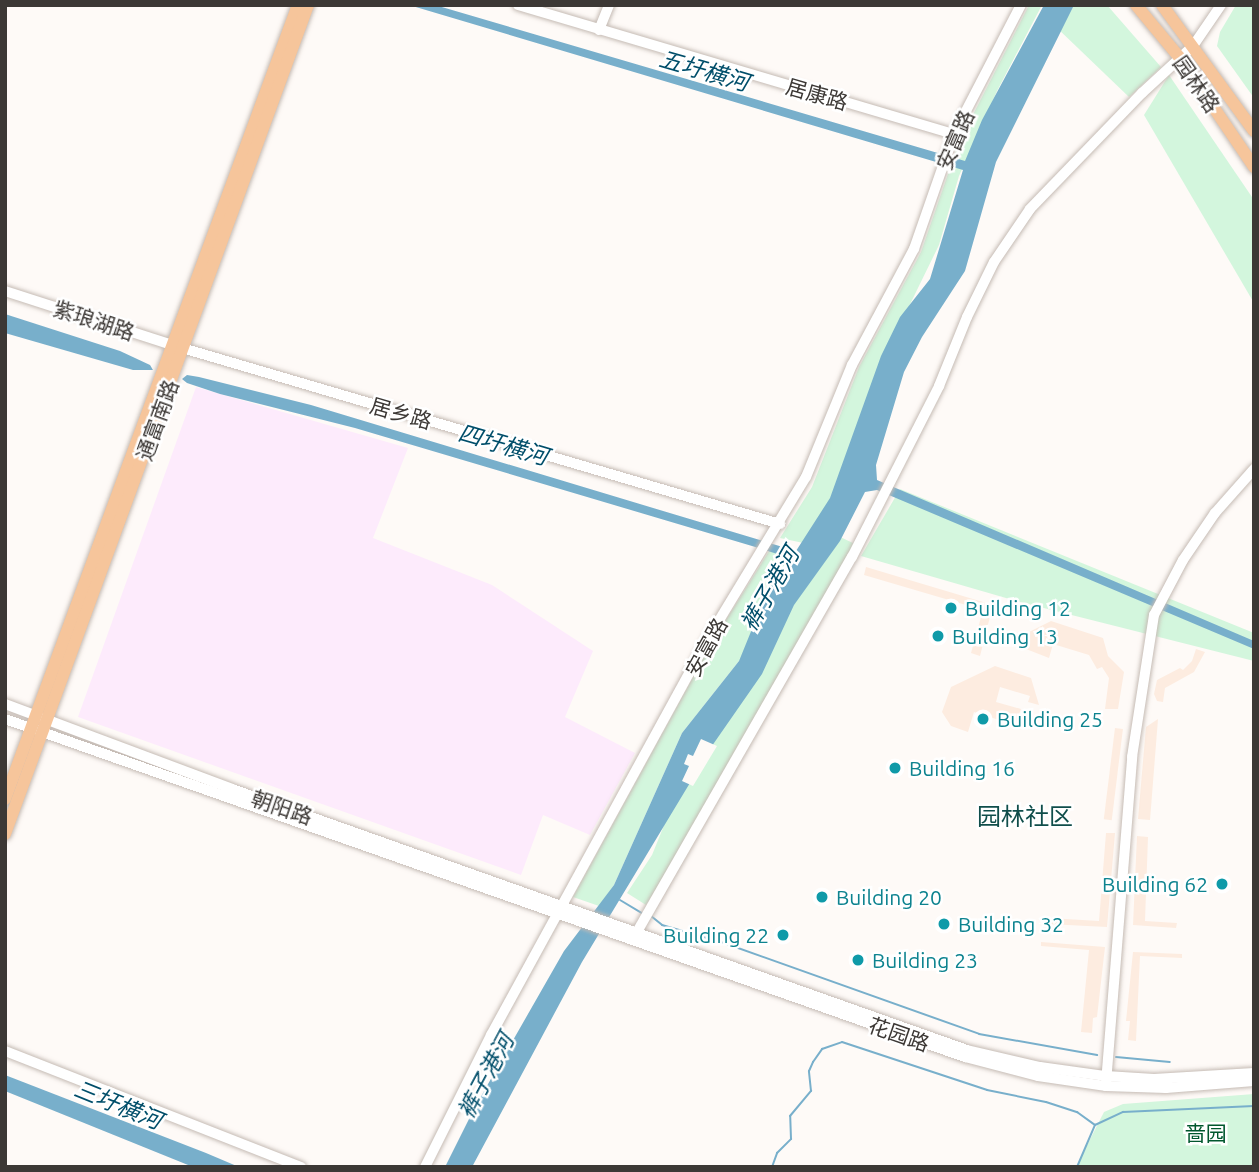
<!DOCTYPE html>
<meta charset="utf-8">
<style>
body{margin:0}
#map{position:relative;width:1259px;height:1172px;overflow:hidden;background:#fefaf7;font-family:Ubuntu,"Noto Sans SC",sans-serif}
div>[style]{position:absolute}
.built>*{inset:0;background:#fdece0;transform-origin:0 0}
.industrial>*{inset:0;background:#fdebfc}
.green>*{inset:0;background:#d3f6dd}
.water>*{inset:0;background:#78afcb}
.pier>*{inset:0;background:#fefaf7}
.stream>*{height:2px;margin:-1px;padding:0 1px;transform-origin:1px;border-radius:1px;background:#78afcb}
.roads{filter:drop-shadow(0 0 2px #c5bbb4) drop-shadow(0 0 2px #c5bbb4)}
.secondary>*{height:10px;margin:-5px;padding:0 5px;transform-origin:5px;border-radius:5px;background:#fff}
.primary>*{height:12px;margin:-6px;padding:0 6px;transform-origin:6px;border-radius:6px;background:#f6c59b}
.dots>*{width:19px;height:19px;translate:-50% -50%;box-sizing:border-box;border:4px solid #fff;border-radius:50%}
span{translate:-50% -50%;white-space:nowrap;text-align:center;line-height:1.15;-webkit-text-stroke:5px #fff;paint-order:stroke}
.street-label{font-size:21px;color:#3c3835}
.culture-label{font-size:21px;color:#0d838f}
.left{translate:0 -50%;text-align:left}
.right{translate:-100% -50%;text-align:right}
.park-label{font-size:21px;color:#01572e}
.water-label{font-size:23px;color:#004e6a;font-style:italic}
.quarter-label{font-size:24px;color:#104e4b}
.frame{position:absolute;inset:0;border:7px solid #3c3835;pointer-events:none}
</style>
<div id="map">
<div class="built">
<div style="clip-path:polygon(866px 567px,993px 605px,980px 656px,971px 653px,983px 610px,864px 575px)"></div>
<div style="clip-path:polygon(1051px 621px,1103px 638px,1108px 656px,1124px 672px,1118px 709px,1105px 709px,1109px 678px,1102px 667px,1097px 669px,1089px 655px,1053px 644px,1049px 658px,1026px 649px,1029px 632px)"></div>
<div style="clip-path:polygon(1196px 649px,1205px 652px,1194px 672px,1165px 688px,1163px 702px,1157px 701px,1154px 694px,1157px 680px,1180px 668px,1183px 670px,1192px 661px)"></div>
<div style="clip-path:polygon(995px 666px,1031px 678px,1039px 705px,1028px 702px,1030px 696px,1000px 687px,996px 702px,1021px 709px,1015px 725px,974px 712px,968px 732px,951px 726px,942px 712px,951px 687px)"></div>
<div style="clip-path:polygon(1158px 719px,1150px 820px,1138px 819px,1146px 727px)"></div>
<div style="left:1115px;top:728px;width:8px;height:92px;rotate:7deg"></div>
<div style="clip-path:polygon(1106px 833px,1115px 833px,1107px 927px,1048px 924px,1049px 918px,1099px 921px)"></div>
<div style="clip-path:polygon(1137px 836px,1148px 837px,1145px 921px,1177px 923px,1176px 928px,1133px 925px)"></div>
<div style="clip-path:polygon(1041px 942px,1105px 947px,1097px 1017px,1093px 1018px,1092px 1033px,1081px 1032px,1089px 950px,1041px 946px)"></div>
<div style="clip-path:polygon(1133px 952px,1182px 954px,1182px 958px,1140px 956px,1136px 1041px,1128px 1040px,1130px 1021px,1126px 1021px)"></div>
</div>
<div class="industrial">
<div style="clip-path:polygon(196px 387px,408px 448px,373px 538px,492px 585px,593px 651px,565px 717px,635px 753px,590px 835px,543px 815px,521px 875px,78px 717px)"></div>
</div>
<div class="green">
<div style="clip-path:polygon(1029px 5px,1042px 5px,997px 91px,959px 176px,939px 245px,895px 335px,848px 474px,808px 544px,780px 538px,812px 487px,859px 367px,921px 252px,959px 142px)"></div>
<div style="clip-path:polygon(1067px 5px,1107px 5px,1161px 67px,1129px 97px,1055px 26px)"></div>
<div style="clip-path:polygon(1236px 5px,1254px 5px,1254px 98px,1217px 46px,1220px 32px)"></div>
<div style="clip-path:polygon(1169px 75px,1254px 200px,1254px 303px,1144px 115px)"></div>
<div style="clip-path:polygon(900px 489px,1254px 633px,1254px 661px,1020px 602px,861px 556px)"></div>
<div style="clip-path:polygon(836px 535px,855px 544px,725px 775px,646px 905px,627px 893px,652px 855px,682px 781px,786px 610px)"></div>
<div style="clip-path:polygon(771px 548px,799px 557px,739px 661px,682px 733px,614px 885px,599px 906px,573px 897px,714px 639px)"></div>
<div style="clip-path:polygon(1254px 1094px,1254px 1167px,1076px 1167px,1104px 1112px,1123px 1104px)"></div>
</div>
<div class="water">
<div style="clip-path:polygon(409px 5px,435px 5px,965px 161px,982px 120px,1044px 5px,1074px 5px,996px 162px,965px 271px,922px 337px,904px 372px,876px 465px,877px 480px,1254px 641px,1254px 649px,877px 490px,865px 492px,840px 541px,794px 605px,762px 674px,714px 743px,582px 962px,472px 1167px,445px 1167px,476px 1105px,564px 951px,614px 885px,682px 733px,739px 661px,767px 592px,789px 561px,784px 556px,752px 546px,355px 428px,220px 394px,187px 383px,182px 379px,187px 375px,199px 377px,311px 405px,796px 551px,830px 498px,881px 356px,900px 317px,930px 279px,963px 170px)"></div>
<div style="clip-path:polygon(5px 314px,120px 351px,150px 365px,153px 370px,133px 370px,5px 333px)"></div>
<div style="clip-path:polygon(5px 1075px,206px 1153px,239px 1167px,193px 1167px,5px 1091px)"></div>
</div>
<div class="pier">
<div style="clip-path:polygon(701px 739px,717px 746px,693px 786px,682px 781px,689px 766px,684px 764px,688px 754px,693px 756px)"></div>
</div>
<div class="stream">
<div style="left:620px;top:900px;width:26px;rotate:31deg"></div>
<div style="left:651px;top:916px;width:14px;rotate:39deg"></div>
<div style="left:662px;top:925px;width:65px;rotate:16.2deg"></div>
<div style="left:724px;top:943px;width:271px;rotate:19.6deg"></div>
<div style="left:979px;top:1034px;width:120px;rotate:10.1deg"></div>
<div style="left:1116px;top:1057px;width:54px;rotate:5.3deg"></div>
<div style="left:772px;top:1167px;width:15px;rotate:-70deg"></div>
<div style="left:777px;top:1153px;width:20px;rotate:-45deg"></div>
<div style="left:791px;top:1139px;width:23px;rotate:-92deg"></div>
<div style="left:790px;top:1116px;width:33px;rotate:-50deg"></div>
<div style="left:811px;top:1091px;width:20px;rotate:-96deg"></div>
<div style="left:809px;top:1071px;width:10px;rotate:-66deg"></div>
<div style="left:813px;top:1062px;width:16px;rotate:-55deg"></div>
<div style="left:822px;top:1049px;width:21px;rotate:-19deg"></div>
<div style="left:842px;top:1042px;width:153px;rotate:18.3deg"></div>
<div style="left:987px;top:1090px;width:60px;rotate:11.5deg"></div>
<div style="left:1046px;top:1102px;width:33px;rotate:18deg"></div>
<div style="left:1077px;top:1112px;width:22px;rotate:36deg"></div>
<div style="left:1077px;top:1167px;width:46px;rotate:-66.8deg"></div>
<div style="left:1095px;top:1125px;width:31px;rotate:-25deg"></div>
<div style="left:1123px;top:1112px;width:131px;rotate:-2.6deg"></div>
</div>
<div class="roads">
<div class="secondary">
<div style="left:518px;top:5px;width:455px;rotate:16.5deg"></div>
<div style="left:599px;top:30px;width:27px;rotate:-68deg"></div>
<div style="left:5px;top:291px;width:176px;rotate:17.9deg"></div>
<div style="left:172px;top:345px;width:634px;rotate:16.4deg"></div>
<div style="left:5px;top:704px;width:242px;rotate:20.5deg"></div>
<div style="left:232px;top:789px;width:780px;rotate:19.55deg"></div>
<div style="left:967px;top:1050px;width:75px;rotate:13.1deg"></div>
<div style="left:1040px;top:1067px;width:67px;rotate:7.8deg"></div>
<div style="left:1106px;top:1076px;width:48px;rotate:3.6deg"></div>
<div style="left:1154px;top:1079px;width:100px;rotate:-3.4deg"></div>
<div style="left:5px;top:719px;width:1018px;rotate:19.4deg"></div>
<div style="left:965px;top:1057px;width:75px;rotate:14.6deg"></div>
<div style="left:1038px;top:1076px;width:69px;rotate:8.4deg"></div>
<div style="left:1106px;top:1086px;width:60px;rotate:1.9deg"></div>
<div style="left:1166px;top:1088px;width:88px;rotate:-4.5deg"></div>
<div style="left:637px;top:932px;width:432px;rotate:-60.2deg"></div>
<div style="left:852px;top:557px;width:192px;rotate:-63deg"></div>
<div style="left:939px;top:386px;width:74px;rotate:-67.9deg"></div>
<div style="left:967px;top:317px;width:61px;rotate:-63.9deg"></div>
<div style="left:994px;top:262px;width:64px;rotate:-55.8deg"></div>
<div style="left:1030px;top:209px;width:161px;rotate:-46deg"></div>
<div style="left:1142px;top:93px;width:69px;rotate:-42.7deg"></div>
<div style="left:1193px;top:46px;width:50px;rotate:-55.7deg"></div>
<div style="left:5px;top:1051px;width:318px;rotate:21.4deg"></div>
<div style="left:1106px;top:1083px;width:327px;rotate:-85.4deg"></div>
<div style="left:1132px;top:757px;width:144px;rotate:-81.2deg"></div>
<div style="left:1154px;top:615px;width:62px;rotate:-62.2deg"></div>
<div style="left:1183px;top:560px;width:57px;rotate:-55.8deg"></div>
<div style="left:1215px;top:513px;width:59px;rotate:-48.4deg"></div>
<div style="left:425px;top:1167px;width:148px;rotate:-63.4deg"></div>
<div style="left:491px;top:1035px;width:454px;rotate:-61.3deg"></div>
<div style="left:709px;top:637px;width:187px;rotate:-58.8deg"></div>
<div style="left:806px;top:477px;width:121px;rotate:-67.7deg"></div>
<div style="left:852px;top:365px;width:132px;rotate:-61.9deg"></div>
<div style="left:914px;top:249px;width:122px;rotate:-70.8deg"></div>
<div style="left:954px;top:134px;width:145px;rotate:-62.6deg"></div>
</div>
<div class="primary">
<div style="left:1136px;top:5px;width:69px;rotate:50.3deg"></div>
<div style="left:1180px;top:58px;width:132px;rotate:55.8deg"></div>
<div style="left:1162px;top:5px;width:156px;rotate:53.9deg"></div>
<div style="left:5px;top:799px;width:846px;rotate:-69.75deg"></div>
<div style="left:5px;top:834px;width:883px;rotate:-69.92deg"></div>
</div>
</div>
<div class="dots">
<div style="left:951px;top:608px;background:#0f9aa8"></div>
<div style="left:938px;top:636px;background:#0f9aa8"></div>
<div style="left:983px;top:719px;background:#0f9aa8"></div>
<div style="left:895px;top:768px;background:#0f9aa8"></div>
<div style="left:1222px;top:884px;background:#0f9aa8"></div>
<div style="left:822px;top:897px;background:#0f9aa8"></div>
<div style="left:944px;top:924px;background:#0f9aa8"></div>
<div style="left:783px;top:935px;background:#0f9aa8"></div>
<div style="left:858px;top:960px;background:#0f9aa8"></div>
</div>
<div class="street-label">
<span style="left:1197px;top:84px;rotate:55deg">园林路</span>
<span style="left:817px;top:94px;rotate:16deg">居康路</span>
<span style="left:955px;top:140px;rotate:-67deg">安富路</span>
<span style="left:94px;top:320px;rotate:18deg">紫琅湖路</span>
<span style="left:401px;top:413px;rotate:16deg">居乡路</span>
<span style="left:157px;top:420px;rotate:-70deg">通富南路</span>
<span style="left:706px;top:647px;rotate:-61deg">安富路</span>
<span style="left:282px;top:807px;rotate:19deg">朝阳路</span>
<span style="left:899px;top:1034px;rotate:19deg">花园路</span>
</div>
<div class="culture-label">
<span class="left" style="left:965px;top:608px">Building 12</span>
<span class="left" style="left:952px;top:636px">Building 13</span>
<span class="left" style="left:997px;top:719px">Building 25</span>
<span class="left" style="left:909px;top:768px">Building 16</span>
<span class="right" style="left:1208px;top:884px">Building 62</span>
<span class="left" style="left:836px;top:897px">Building 20</span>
<span class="left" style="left:958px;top:924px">Building 32</span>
<span class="right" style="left:769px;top:935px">Building 22</span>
<span class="left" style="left:872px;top:960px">Building 23</span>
</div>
<div class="park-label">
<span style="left:1206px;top:1133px">啬园</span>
</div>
<div class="water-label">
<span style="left:704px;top:71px;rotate:16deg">五圩横河</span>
<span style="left:503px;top:445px;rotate:16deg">四圩横河</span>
<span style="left:770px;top:589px;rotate:-60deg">裤子港河</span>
<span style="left:486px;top:1076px;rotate:-62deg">裤子港河</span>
<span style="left:118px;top:1105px;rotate:22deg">三圩横河</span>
</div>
<div class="quarter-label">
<span style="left:1025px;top:817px">园林社区</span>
</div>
<div class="frame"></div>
</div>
